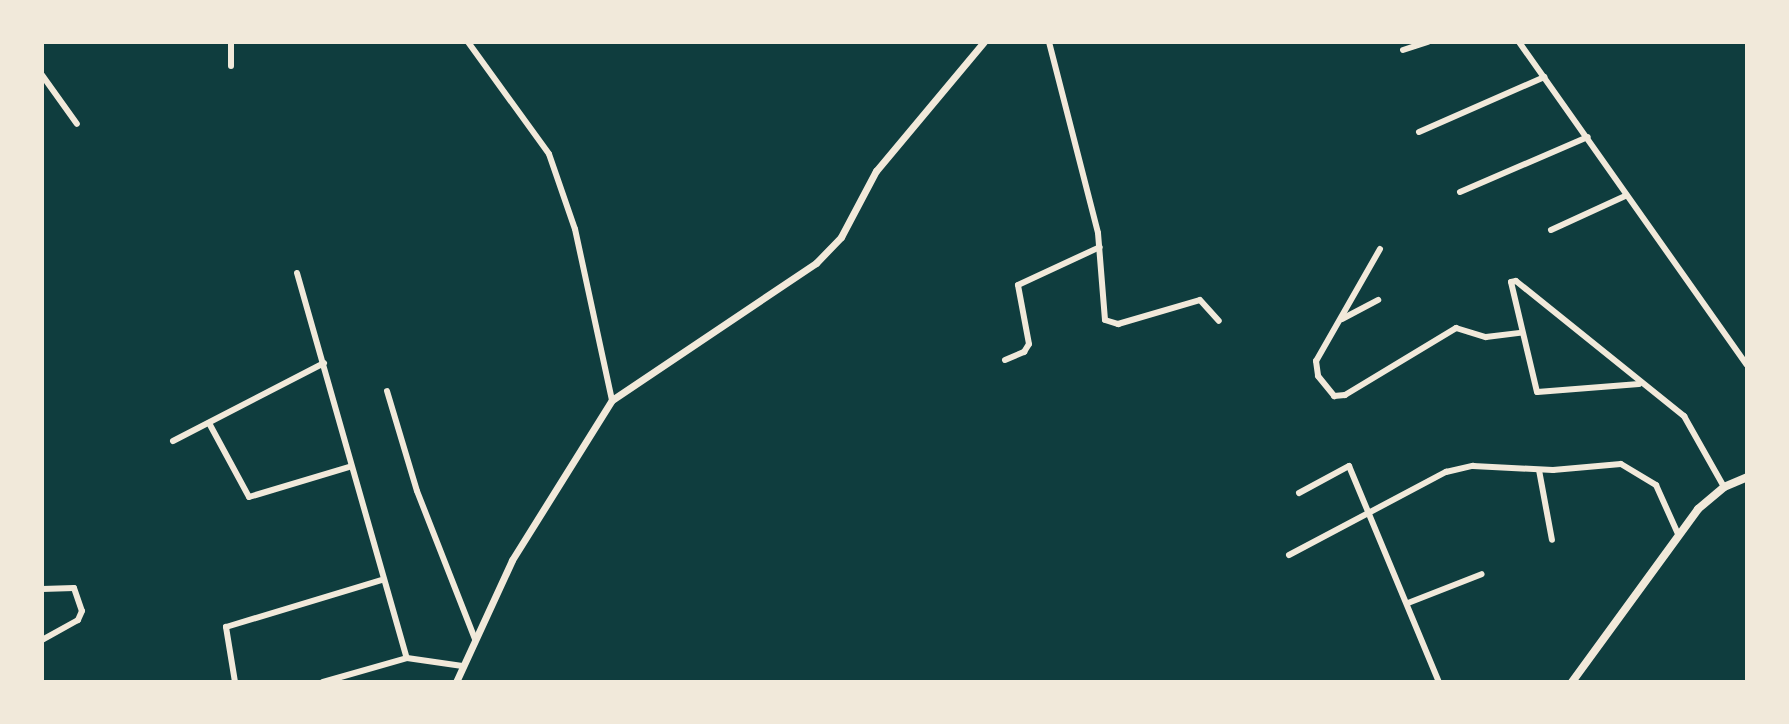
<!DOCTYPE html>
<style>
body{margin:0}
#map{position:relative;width:1789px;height:724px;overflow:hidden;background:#0f3d3e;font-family:"Nunito Sans",sans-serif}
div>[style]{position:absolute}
.minor>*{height:6px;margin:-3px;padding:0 3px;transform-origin:3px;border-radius:3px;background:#f1e9da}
.tertiary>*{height:7px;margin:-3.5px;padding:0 3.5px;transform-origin:3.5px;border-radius:3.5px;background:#f1e9da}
.secondary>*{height:8px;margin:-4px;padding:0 4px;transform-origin:4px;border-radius:4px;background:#f1e9da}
span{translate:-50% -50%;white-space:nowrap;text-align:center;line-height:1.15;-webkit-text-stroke:8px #f1e9da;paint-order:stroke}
.frame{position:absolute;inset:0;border:44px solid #f1e9da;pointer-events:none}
</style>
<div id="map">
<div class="minor">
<div style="left:468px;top:42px;width:138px;rotate:54.1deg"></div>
<div style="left:549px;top:154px;width:79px;rotate:70.9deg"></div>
<div style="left:575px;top:229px;width:175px;rotate:77.8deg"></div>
<div style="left:1049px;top:42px;width:197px;rotate:75.6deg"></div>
<div style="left:1098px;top:233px;width:87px;rotate:85.4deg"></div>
<div style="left:1105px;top:320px;width:14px;rotate:17deg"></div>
<div style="left:1118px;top:324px;width:85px;rotate:-16.3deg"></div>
<div style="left:1200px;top:300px;width:28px;rotate:48deg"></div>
<div style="left:1519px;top:42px;width:395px;rotate:54.8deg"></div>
<div style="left:1403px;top:50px;width:26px;rotate:-18deg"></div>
<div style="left:231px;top:66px;width:24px;rotate:-90deg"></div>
<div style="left:42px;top:75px;width:60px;rotate:54.5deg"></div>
<div style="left:1419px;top:132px;width:137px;rotate:-23.7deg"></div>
<div style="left:1460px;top:192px;width:139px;rotate:-23.3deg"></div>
<div style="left:1551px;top:230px;width:81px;rotate:-24.7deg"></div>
<div style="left:1380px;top:249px;width:129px;rotate:119.7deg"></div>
<div style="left:1316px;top:361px;width:15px;rotate:82deg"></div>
<div style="left:1318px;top:376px;width:26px;rotate:51deg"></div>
<div style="left:1334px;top:396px;width:11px;rotate:-5deg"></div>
<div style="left:1345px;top:395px;width:130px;rotate:-31.1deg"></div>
<div style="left:1456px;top:328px;width:31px;rotate:17deg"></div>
<div style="left:1486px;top:337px;width:34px;rotate:-7deg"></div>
<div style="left:297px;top:273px;width:400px;rotate:74.1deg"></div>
<div style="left:1342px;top:319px;width:41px;rotate:-27.8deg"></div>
<div style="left:1005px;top:360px;width:21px;rotate:-23deg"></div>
<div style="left:1024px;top:352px;width:9px;rotate:-58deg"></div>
<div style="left:1029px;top:344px;width:60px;rotate:-100.6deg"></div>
<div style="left:1018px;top:285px;width:90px;rotate:-24.9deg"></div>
<div style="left:1639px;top:384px;width:102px;rotate:175.5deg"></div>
<div style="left:1537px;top:392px;width:113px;rotate:-103.3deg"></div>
<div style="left:1511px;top:282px;width:5px;rotate:-11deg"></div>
<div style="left:1516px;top:281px;width:216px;rotate:38.8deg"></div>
<div style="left:1684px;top:416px;width:81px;rotate:60.6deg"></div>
<div style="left:387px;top:391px;width:104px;rotate:73.3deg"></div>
<div style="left:417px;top:491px;width:159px;rotate:68.6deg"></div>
<div style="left:209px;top:423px;width:84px;rotate:61.6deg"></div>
<div style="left:249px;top:497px;width:104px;rotate:-16.7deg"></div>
<div style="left:173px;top:441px;width:170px;rotate:-27.3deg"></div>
<div style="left:1539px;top:470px;width:71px;rotate:79.5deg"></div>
<div style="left:1299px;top:493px;width:57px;rotate:-28.4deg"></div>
<div style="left:1349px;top:466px;width:234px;rotate:67.4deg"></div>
<div style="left:1289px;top:555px;width:178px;rotate:-27.9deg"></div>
<div style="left:1446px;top:472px;width:28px;rotate:-13deg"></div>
<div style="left:1473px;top:466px;width:80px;rotate:2.9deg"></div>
<div style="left:1553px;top:470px;width:68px;rotate:-5deg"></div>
<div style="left:1621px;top:464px;width:41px;rotate:31deg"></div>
<div style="left:1656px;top:485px;width:54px;rotate:65.8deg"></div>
<div style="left:42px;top:589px;width:32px;rotate:-2deg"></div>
<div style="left:74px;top:588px;width:24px;rotate:71deg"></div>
<div style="left:82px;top:611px;width:10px;rotate:114deg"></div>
<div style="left:78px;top:620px;width:41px;rotate:150.9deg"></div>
<div style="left:1408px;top:603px;width:79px;rotate:-21.4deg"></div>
<div style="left:235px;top:682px;width:56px;rotate:-99.3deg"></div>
<div style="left:226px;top:627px;width:163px;rotate:-16.8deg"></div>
<div style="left:323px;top:682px;width:87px;rotate:-15.9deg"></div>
<div style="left:407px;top:658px;width:56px;rotate:8.3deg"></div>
</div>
<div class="tertiary">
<div style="left:456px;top:682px;width:134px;rotate:-65.3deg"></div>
<div style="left:512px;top:560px;width:189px;rotate:-58deg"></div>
<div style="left:612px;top:400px;width:246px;rotate:-33.9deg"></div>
<div style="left:816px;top:263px;width:36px;rotate:-46deg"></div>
<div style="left:841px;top:237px;width:75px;rotate:-62.1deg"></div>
<div style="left:876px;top:171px;width:168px;rotate:-50.1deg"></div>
</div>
<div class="secondary">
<div style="left:1572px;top:682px;width:214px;rotate:-53.9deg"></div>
<div style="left:1698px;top:509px;width:34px;rotate:-40deg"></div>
<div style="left:1724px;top:487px;width:25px;rotate:-23deg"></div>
</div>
<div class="frame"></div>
</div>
